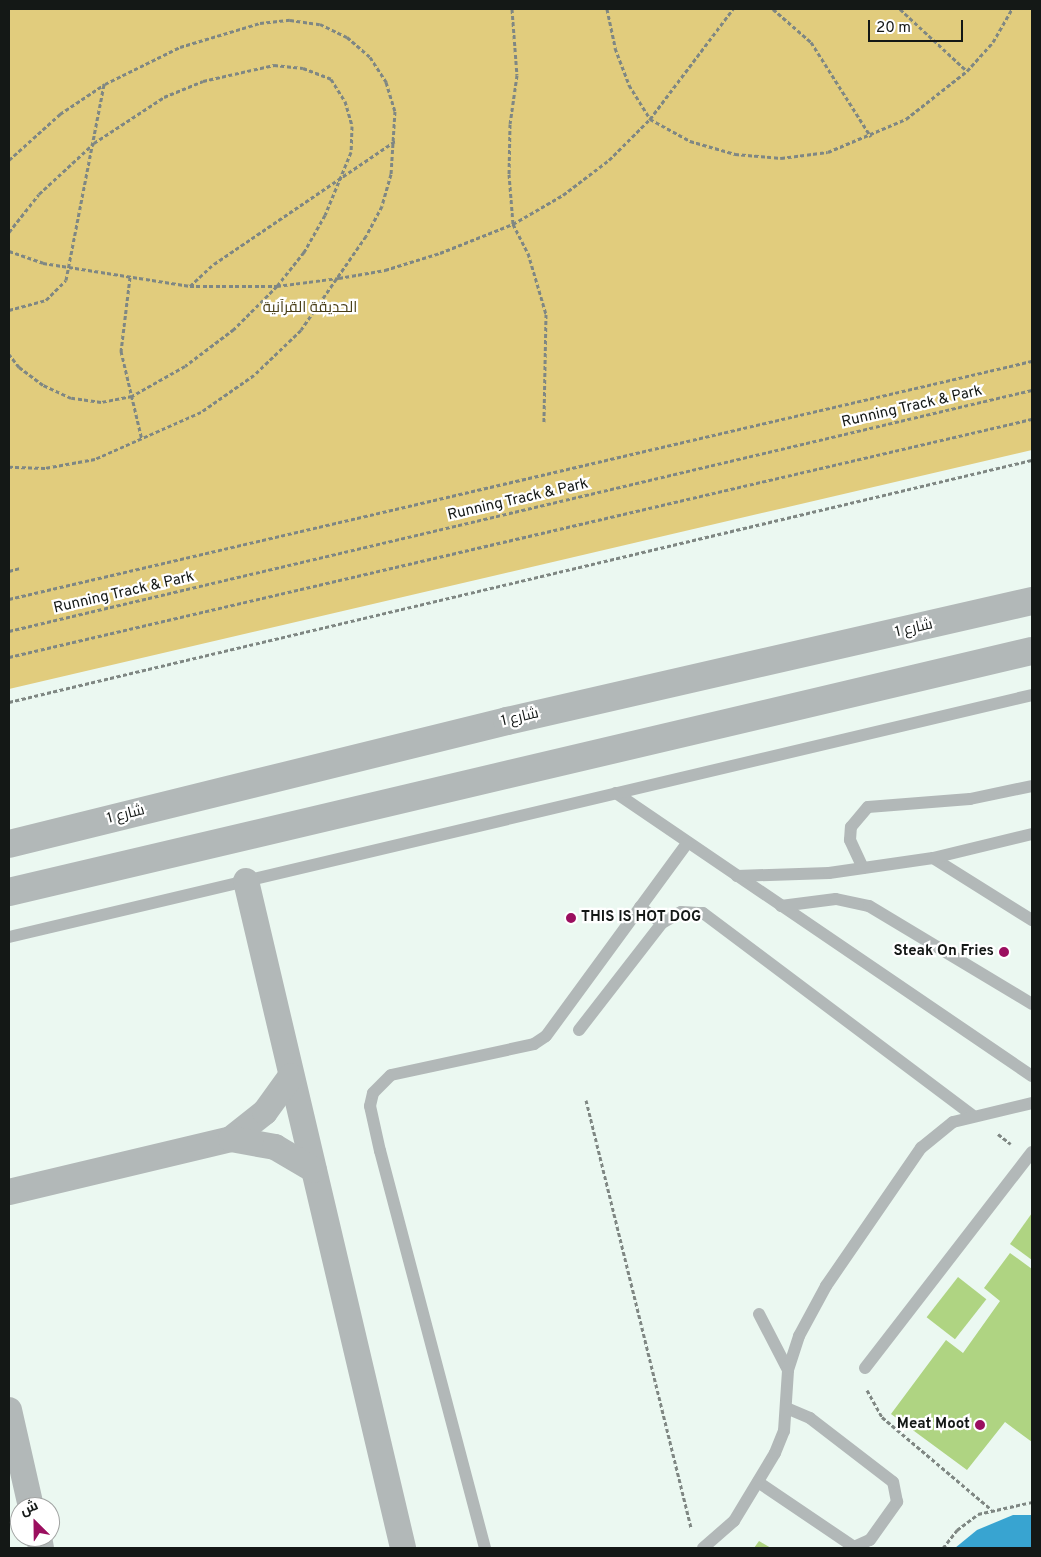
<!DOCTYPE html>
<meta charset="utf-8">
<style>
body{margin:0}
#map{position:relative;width:1041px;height:1557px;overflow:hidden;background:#ebf8f1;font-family:Overpass,Cairo,sans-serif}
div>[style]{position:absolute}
.green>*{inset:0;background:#e1cc7d}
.water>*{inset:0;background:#38a4d1}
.building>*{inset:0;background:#afd482;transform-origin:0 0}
.path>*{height:3px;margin-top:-1.5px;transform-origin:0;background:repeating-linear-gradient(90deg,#7f8783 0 4px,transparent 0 6.5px)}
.service>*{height:12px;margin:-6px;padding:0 6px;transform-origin:6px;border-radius:6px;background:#b2b8b8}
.minor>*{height:26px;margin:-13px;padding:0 13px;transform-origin:13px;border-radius:13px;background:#b2b8b8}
.tertiary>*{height:28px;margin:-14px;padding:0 14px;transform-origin:14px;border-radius:14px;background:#b2b8b8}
.dots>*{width:14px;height:14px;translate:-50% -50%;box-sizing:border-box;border:2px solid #fff;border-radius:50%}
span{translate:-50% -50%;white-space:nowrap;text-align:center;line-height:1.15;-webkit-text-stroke:4.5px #fff;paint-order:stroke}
.park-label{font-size:15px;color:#473d16}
.street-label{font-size:15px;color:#141816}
.poi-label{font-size:15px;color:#141816;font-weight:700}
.left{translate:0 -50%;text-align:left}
.right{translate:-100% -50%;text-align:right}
.frame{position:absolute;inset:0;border:10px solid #141816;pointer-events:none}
.north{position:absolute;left:10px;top:1497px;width:50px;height:50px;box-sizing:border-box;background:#fff;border:1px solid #a1a3a2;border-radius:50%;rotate:337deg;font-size:14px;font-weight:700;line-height:20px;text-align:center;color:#141816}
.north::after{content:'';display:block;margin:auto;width:18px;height:22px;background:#9b0f5f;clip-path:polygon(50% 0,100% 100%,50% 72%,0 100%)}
.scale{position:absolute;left:868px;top:20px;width:95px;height:22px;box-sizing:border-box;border:2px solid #141816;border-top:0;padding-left:6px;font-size:15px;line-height:18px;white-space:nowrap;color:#141816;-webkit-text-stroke:4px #fff;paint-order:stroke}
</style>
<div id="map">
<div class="green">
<div style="clip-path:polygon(9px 9px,1032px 9px,1032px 450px,9px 689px)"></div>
</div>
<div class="water">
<div style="clip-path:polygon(1013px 1515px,1032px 1515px,1032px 1548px,955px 1548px,977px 1530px)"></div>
</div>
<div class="building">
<div style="clip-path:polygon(1032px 1213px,1032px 1260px,1010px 1244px)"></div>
<div style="clip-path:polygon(1010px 1253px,1032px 1269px,1032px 1442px,1005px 1422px,967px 1470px,891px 1414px,946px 1340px,963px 1353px,1000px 1301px,984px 1288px)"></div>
<div style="left:958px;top:1277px;width:36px;height:51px;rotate:38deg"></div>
<div style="clip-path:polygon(759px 1541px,771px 1548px,754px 1548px)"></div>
</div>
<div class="path">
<div style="left:512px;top:9px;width:66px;rotate:85.7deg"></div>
<div style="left:517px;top:75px;width:49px;rotate:98.1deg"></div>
<div style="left:510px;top:124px;width:50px;rotate:91.1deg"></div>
<div style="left:509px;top:174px;width:50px;rotate:85.4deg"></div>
<div style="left:513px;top:224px;width:33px;rotate:63deg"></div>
<div style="left:528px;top:253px;width:64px;rotate:73.6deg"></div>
<div style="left:546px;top:314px;width:108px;rotate:91.1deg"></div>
<div style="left:607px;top:9px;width:40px;rotate:78deg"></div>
<div style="left:615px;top:48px;width:40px;rotate:69deg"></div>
<div style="left:629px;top:85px;width:40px;rotate:58deg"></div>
<div style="left:650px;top:119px;width:46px;rotate:28.8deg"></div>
<div style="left:690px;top:141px;width:47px;rotate:16.1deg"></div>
<div style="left:735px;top:154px;width:46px;rotate:5deg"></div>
<div style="left:781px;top:158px;width:47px;rotate:-7.3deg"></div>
<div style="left:828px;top:152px;width:85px;rotate:-22.9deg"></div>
<div style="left:906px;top:119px;width:78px;rotate:-38.2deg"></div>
<div style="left:967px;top:71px;width:39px;rotate:-48deg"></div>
<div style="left:993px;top:42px;width:38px;rotate:-60deg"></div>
<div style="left:773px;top:9px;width:50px;rotate:41deg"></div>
<div style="left:811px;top:42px;width:112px;rotate:57.7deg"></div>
<div style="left:900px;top:9px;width:91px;rotate:42.8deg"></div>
<div style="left:9px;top:160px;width:69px;rotate:-42deg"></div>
<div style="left:60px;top:114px;width:54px;rotate:-33.7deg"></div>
<div style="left:105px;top:84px;width:84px;rotate:-26.3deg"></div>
<div style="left:180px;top:47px;width:84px;rotate:-16.7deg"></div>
<div style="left:260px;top:23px;width:30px;rotate:-6deg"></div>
<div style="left:290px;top:20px;width:30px;rotate:8deg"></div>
<div style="left:320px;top:24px;width:30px;rotate:26deg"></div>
<div style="left:347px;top:37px;width:30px;rotate:41deg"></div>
<div style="left:370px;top:57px;width:30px;rotate:57deg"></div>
<div style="left:386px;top:82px;width:30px;rotate:73deg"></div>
<div style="left:395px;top:111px;width:63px;rotate:93.6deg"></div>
<div style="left:391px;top:174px;width:33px;rotate:106deg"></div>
<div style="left:382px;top:206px;width:34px;rotate:118deg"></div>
<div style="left:366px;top:236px;width:114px;rotate:124.7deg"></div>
<div style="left:301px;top:330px;width:65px;rotate:136.2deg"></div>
<div style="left:254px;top:375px;width:65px;rotate:145.1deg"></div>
<div style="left:201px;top:412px;width:116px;rotate:156.1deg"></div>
<div style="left:95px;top:459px;width:51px;rotate:169.8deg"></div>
<div style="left:45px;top:468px;width:36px;rotate:-178deg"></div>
<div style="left:9px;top:232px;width:48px;rotate:-51.7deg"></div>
<div style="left:39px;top:194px;width:75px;rotate:-42.8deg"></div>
<div style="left:94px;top:143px;width:84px;rotate:-33.3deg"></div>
<div style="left:164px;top:97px;width:42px;rotate:-22.3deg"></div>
<div style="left:203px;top:81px;width:73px;rotate:-12.7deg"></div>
<div style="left:274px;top:65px;width:29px;rotate:6deg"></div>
<div style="left:303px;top:68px;width:30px;rotate:21deg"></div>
<div style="left:331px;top:79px;width:26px;rotate:58deg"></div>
<div style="left:345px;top:101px;width:26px;rotate:74deg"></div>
<div style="left:352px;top:126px;width:26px;rotate:92deg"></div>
<div style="left:351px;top:152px;width:68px;rotate:112.4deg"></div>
<div style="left:325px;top:215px;width:43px;rotate:119.6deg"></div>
<div style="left:304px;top:252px;width:43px;rotate:128.5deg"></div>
<div style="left:277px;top:286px;width:61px;rotate:135deg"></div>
<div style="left:234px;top:329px;width:61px;rotate:142.9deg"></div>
<div style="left:185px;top:366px;width:61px;rotate:150.5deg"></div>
<div style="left:132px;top:396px;width:32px;rotate:169deg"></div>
<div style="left:101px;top:402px;width:30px;rotate:-172deg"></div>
<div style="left:71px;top:398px;width:31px;rotate:-155deg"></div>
<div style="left:43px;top:385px;width:30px;rotate:-143deg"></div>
<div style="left:19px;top:367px;width:16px;rotate:-128deg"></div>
<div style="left:9px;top:251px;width:36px;rotate:19deg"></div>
<div style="left:43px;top:263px;width:149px;rotate:8.9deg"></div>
<div style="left:190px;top:286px;width:87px"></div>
<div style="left:277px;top:286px;width:63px;rotate:-7.4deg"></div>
<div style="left:339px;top:278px;width:47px;rotate:-9.9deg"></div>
<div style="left:385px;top:270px;width:58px;rotate:-17.2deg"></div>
<div style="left:440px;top:253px;width:79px;rotate:-21.7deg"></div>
<div style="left:513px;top:224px;width:58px;rotate:-30.1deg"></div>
<div style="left:563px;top:195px;width:58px;rotate:-37.3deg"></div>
<div style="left:609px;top:160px;width:58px;rotate:-45deg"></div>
<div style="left:650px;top:119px;width:138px;rotate:-53deg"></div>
<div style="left:130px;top:277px;width:75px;rotate:96.9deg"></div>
<div style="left:121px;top:351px;width:91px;rotate:76.7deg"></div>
<div style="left:190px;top:286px;width:33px;rotate:-43deg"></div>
<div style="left:214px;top:264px;width:219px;rotate:-34.2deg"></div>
<div style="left:9px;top:310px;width:38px;rotate:-15deg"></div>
<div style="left:46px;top:300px;width:28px;rotate:-45deg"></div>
<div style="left:66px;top:280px;width:199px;rotate:-79deg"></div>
<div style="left:9px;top:571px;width:11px;rotate:-15deg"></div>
<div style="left:9px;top:599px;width:1050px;rotate:-13.1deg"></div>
<div style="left:9px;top:631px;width:1051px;rotate:-13.26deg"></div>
<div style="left:9px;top:657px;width:1050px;rotate:-13.1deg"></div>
<div style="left:9px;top:702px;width:1051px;rotate:-13.31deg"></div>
<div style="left:586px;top:1100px;width:441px;rotate:76.2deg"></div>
<div style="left:998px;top:1134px;width:16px;rotate:38deg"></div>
<div style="left:867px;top:1390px;width:31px;rotate:61deg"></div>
<div style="left:882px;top:1417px;width:143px;rotate:40.2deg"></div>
<div style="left:943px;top:1548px;width:23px;rotate:-52deg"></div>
<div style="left:957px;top:1530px;width:26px;rotate:-37deg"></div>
<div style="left:978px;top:1514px;width:55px;rotate:-12.5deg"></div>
</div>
<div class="service">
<div style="left:616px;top:793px;width:503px;rotate:34.23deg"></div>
<div style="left:933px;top:858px;width:117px;rotate:32.1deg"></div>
<div style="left:863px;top:868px;width:31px;rotate:-115deg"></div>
<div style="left:850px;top:840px;width:13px;rotate:-86deg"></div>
<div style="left:851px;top:827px;width:26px;rotate:-50deg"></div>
<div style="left:868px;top:807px;width:102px;rotate:-4.5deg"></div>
<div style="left:970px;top:799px;width:63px;rotate:-11.8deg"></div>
<div style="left:737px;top:876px;width:92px;rotate:-1.9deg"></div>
<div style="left:829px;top:873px;width:105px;rotate:-8.2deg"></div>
<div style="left:933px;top:858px;width:102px;rotate:-13.6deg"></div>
<div style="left:781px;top:906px;width:55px;rotate:-7.3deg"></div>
<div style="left:836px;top:899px;width:34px;rotate:12deg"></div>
<div style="left:869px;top:906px;width:190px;rotate:31deg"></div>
<div style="left:640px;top:907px;width:27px;rotate:36deg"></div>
<div style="left:9px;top:937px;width:1051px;rotate:-13.31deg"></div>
<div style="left:579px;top:1030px;width:135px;rotate:-52.2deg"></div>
<div style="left:662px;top:923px;width:22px;rotate:-30deg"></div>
<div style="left:681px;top:912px;width:22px;rotate:3deg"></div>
<div style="left:703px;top:913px;width:336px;rotate:36.9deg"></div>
<div style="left:759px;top:1314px;width:63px;rotate:62.6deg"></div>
<div style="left:865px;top:1368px;width:273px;rotate:-52.3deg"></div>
<div style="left:758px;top:1482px;width:116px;rotate:34.1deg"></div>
<div style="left:854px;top:1547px;width:17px;rotate:-24deg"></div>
<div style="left:870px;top:1540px;width:47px;rotate:-54.6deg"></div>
<div style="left:897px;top:1502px;width:20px;rotate:-101deg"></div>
<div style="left:893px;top:1482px;width:105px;rotate:-142.4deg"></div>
<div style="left:810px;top:1418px;width:25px;rotate:-157deg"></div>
<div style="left:485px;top:1548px;width:411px;rotate:-104.8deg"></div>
<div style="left:380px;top:1151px;width:46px;rotate:-102.5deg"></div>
<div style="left:370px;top:1106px;width:13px;rotate:-77deg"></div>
<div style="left:373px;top:1093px;width:25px;rotate:-45deg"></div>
<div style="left:391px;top:1075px;width:146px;rotate:-12.2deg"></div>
<div style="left:534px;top:1044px;width:14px;rotate:-34deg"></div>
<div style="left:546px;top:1036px;width:239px;rotate:-53.8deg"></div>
<div style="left:703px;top:1548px;width:41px;rotate:-41.1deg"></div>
<div style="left:734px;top:1521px;width:79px;rotate:-58.9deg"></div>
<div style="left:775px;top:1453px;width:24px;rotate:-68deg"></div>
<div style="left:784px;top:1431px;width:61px;rotate:-86.2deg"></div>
<div style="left:788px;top:1370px;width:36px;rotate:-72deg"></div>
<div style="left:799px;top:1336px;width:57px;rotate:-61.6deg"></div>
<div style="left:826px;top:1286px;width:168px;rotate:-55.5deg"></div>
<div style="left:921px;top:1148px;width:41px;rotate:-39.1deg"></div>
<div style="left:953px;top:1122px;width:81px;rotate:-13.5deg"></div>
</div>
<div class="minor">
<div style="left:246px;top:881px;width:685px;rotate:76.75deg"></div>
<div style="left:231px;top:1139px;width:43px;rotate:-38.5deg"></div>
<div style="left:265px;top:1112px;width:44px;rotate:-54.2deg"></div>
<div style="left:9px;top:1192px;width:228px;rotate:-13.4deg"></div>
<div style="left:231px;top:1139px;width:45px;rotate:10.3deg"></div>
<div style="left:275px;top:1147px;width:45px;rotate:30.5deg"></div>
<div style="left:9px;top:1410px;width:99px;rotate:77.2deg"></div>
<div style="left:39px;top:1537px;width:11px;rotate:80deg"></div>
</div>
<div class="tertiary">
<div style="left:9px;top:844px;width:513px;rotate:-13.87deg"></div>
<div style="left:507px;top:721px;width:539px;rotate:-12.88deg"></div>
<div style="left:9px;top:892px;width:1051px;rotate:-13.26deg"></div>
</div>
<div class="dots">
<div style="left:571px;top:918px;background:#9b0f5f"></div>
<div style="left:1004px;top:952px;background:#9b0f5f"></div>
<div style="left:980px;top:1425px;background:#9b0f5f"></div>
</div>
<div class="park-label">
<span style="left:310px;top:309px">الحديقة القرآنية</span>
</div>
<div class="street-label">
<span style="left:912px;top:407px;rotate:-13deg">Running Track &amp; Park</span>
<span style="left:518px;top:500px;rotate:-13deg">Running Track &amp; Park</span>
<span style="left:124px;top:593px;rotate:-13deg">Running Track &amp; Park</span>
<span style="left:914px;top:629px;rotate:-13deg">شارع 1</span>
<span style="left:520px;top:718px;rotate:-13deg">شارع 1</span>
<span style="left:126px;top:815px;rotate:-14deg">شارع 1</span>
</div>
<div class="poi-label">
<span class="left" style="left:581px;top:918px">THIS IS HOT DOG</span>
<span class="right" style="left:994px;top:952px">Steak On Fries</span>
<span class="right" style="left:970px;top:1425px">Meat Moot</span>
</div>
<div class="frame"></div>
<div class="north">ش</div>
<div class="scale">20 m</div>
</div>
